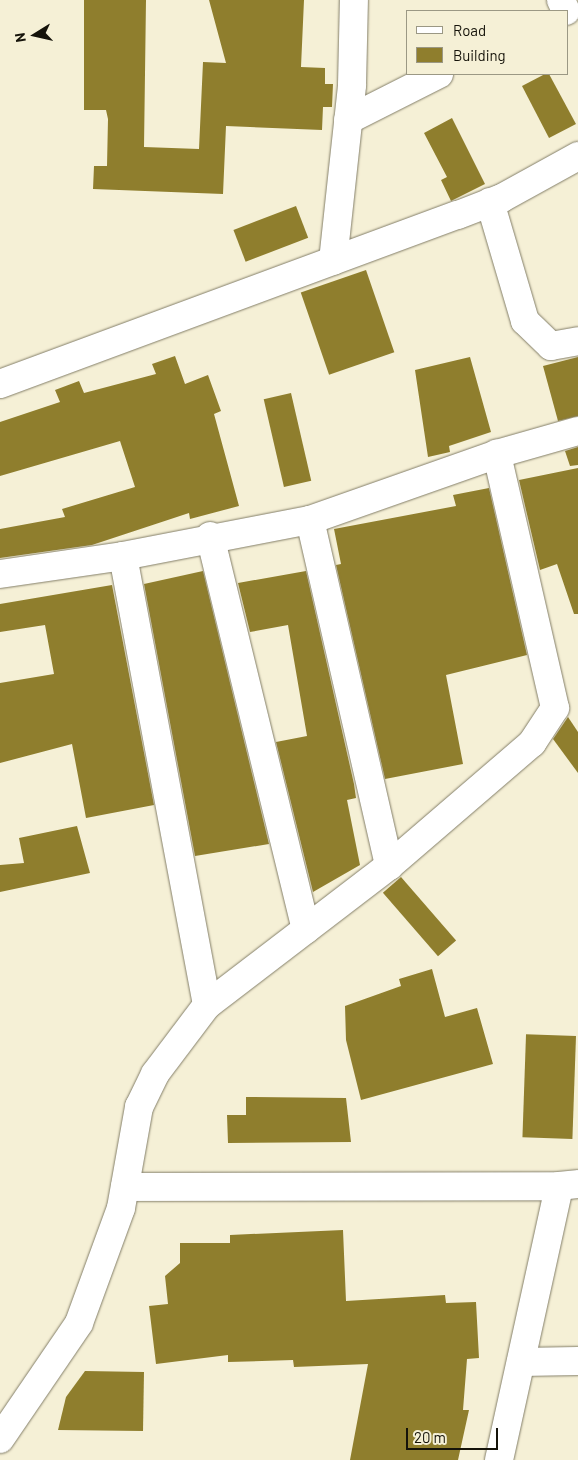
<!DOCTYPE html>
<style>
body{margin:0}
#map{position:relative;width:578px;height:1460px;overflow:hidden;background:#f5f0d6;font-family:Barlow,sans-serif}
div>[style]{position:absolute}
.building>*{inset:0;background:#8f7e2d;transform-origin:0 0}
.roads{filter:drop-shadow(0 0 1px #837e68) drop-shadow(0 0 1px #837e68)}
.street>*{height:28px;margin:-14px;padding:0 14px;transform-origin:14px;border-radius:14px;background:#fff}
.secondary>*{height:28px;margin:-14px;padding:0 14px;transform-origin:14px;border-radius:14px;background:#fff}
span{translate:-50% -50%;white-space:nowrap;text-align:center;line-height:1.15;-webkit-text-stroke:4.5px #f5f0d6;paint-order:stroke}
.legend{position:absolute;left:406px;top:10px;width:162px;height:65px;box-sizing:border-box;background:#f5f0d6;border:1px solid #9b9884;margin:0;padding:6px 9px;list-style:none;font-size:15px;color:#15130a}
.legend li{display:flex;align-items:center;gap:10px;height:25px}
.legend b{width:25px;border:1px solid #9b9884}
.north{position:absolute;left:10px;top:10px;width:50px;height:50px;-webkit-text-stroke:4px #f5f0d6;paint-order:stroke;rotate:260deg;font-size:14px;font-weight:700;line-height:20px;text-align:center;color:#15130a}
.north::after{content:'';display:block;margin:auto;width:18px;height:22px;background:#15130a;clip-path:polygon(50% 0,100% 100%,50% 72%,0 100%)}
.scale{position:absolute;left:406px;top:1428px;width:92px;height:22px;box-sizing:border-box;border:2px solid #15130a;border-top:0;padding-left:6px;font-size:15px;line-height:18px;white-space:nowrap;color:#15130a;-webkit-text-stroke:4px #f5f0d6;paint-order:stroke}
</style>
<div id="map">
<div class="building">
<div style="clip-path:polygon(84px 0,146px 0,144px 147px,199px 149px,203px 62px,226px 63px,209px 0,304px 0,301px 67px,325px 68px,325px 84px,333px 84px,332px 107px,323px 107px,322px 130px,226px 126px,223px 194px,93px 189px,94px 166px,107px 166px,108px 119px,106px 110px,84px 110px)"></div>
<div style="clip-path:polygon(545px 74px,549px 74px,576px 124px,549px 138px,522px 86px)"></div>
<div style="clip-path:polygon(452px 118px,485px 184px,451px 201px,441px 180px,447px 177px,424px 133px)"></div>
<div style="left:296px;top:206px;width:34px;height:67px;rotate:69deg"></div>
<div style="left:366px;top:270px;width:87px;height:69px;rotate:71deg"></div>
<div style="clip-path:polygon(175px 356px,185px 384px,208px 375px,221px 411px,214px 414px,239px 506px,190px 519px,189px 513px,92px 545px,0 558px,0 529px,65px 517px,62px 509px,135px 487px,120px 441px,0 476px,0 422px,60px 402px,55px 390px,79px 381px,84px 393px,156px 374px,152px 364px)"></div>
<div style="clip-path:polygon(470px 357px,491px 432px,449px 446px,450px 452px,428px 457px,415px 370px)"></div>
<div style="clip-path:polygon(578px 357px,578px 416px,558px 421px,543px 366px)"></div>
<div style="left:291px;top:393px;width:90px;height:28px;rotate:77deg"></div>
<div style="clip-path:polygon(578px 447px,578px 465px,570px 466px,565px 451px)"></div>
<div style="clip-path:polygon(578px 468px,578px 614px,574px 614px,557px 564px,540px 570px,519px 480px)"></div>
<div style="clip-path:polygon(489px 488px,527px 655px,446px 675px,463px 764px,385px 779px,336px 565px,341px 564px,334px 529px,456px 506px,453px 495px)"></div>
<div style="clip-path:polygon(203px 571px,269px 844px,195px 856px,144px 584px)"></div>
<div style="clip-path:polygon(306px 571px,354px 784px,356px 798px,347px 800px,360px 865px,313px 892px,276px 742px,307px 736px,288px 625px,250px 632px,238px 583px)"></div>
<div style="clip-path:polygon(112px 585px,154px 805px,86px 818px,72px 744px,0 763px,0 683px,54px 674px,45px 625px,0 632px,0 604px)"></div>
<div style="clip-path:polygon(568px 717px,578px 732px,578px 773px,553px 739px)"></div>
<div style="clip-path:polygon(77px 826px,90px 873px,0 892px,0 865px,24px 863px,19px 838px)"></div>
<div style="left:401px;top:877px;width:84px;height:24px;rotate:49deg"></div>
<div style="clip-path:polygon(432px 969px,445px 1017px,477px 1008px,493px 1064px,361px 1100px,346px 1040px,345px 1006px,401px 986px,399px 979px)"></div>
<div style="left:576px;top:1036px;width:103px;height:50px;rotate:92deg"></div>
<div style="clip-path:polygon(246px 1097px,346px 1098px,351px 1142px,228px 1143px,227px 1115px,246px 1115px)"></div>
<div style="clip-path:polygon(343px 1230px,346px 1301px,445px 1295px,446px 1303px,476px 1302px,479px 1358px,467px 1359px,463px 1410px,469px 1410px,458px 1460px,350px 1460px,368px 1364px,294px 1367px,293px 1360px,228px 1362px,228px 1355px,156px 1364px,149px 1306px,168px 1304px,165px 1276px,180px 1263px,180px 1243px,230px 1243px,230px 1235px)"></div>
<div style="clip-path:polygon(85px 1371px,144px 1372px,143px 1431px,58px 1430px,66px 1397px)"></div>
</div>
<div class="roads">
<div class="street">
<div style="left:561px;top:0;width:12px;rotate:66deg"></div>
<div style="left:348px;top:120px;width:102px;rotate:-26.8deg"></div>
<div style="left:490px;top:202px;width:124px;rotate:73.6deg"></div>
<div style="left:525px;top:321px;width:36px;rotate:44deg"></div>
<div style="left:551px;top:346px;width:27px;rotate:-10deg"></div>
<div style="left:333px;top:261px;width:177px;rotate:-83.8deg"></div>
<div style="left:352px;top:85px;width:85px;rotate:-88.7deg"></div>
<div style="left:0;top:384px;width:488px;rotate:-20.3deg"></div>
<div style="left:458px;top:215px;width:47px;rotate:-21.1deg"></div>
<div style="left:502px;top:198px;width:87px;rotate:-28.9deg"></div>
<div style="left:310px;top:520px;width:355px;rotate:77.1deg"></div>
<div style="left:210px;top:536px;width:405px;rotate:76.3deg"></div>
<div style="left:123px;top:556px;width:457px;rotate:79.4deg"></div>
<div style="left:125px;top:1187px;width:434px;rotate:-0.1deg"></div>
<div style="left:521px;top:1362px;width:57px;rotate:-1deg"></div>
<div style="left:0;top:1439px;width:140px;rotate:-55.7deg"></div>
<div style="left:79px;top:1323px;width:122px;rotate:-69.9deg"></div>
<div style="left:121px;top:1208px;width:103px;rotate:-79.9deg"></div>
<div style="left:139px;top:1107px;width:37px;rotate:-64deg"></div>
<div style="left:155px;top:1074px;width:86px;rotate:-53deg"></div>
<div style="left:207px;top:1005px;width:229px;rotate:-37.4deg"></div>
<div style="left:389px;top:866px;width:189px;rotate:-40.7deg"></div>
<div style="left:532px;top:743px;width:42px;rotate:-56.7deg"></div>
<div style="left:555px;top:708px;width:261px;rotate:-102.9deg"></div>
<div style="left:499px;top:1460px;width:280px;rotate:-77.6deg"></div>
<div style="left:559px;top:1186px;width:18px;rotate:-6deg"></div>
</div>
<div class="secondary">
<div style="left:0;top:574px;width:124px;rotate:-8.3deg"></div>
<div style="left:123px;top:556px;width:190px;rotate:-10.9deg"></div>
<div style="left:310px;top:520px;width:198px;rotate:-19.4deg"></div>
<div style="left:497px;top:454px;width:84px;rotate:-15.9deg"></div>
</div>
</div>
<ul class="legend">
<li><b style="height:6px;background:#fff"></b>Road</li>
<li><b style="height:14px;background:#8f7e2d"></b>Building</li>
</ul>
<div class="north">N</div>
<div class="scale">20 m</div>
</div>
